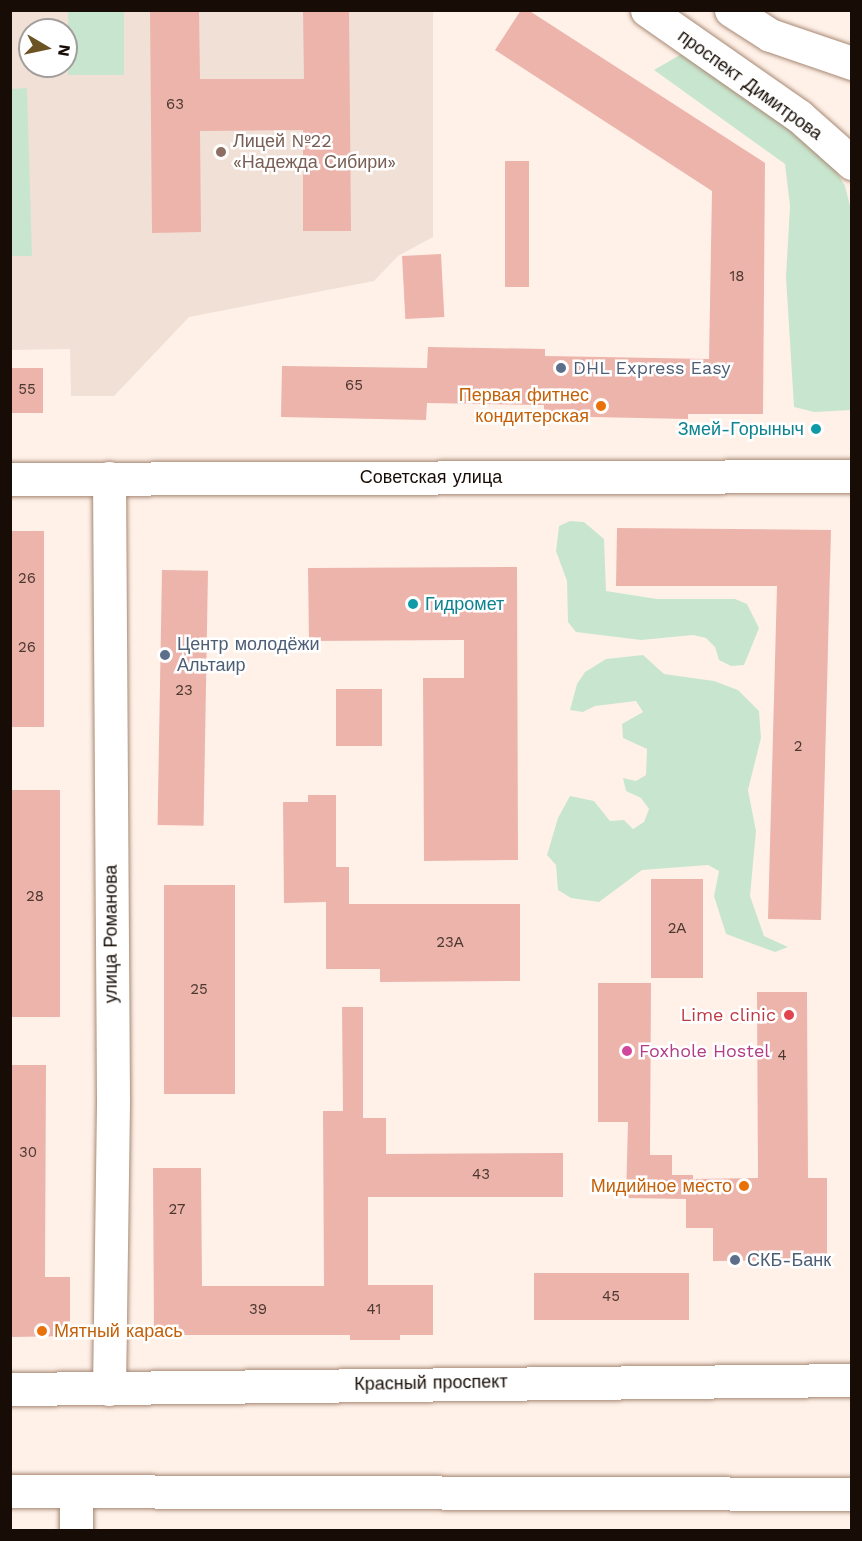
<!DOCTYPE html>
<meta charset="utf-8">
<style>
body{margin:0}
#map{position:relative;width:862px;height:1541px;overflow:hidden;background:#fff1e8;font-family:"Work Sans",sans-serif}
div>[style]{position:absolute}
.built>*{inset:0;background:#f1e0d5}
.green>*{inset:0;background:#c8e6cf;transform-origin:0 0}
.building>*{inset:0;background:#ecb4ab;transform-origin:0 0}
.roads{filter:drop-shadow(0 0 2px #a78874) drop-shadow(0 0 2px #a78874)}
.minor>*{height:33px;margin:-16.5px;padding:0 16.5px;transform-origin:16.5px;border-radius:16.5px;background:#fff}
.major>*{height:33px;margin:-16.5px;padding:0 16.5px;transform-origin:16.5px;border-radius:16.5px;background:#fff}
.dots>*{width:16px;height:16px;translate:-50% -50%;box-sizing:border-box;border:3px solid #fff;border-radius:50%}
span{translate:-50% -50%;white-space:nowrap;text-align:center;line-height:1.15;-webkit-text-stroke:5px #fff;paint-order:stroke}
.number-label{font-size:15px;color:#4c372f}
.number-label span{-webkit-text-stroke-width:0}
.street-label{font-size:18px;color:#170d06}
.education-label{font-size:18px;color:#785e54}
.left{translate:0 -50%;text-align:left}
.service-label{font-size:18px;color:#4e5e75}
.food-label{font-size:18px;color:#c56008}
.right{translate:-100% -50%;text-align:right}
.culture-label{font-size:18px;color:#0d838f}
.health-label{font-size:18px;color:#be3a42}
.hotel-label{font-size:18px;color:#b23c85}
.frame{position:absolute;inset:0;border:12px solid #170d06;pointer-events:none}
.north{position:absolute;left:18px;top:18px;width:60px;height:60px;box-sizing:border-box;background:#fff;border:2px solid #a29e9b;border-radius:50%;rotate:99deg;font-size:16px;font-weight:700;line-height:24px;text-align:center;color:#170d06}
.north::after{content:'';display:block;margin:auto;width:21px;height:27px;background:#6c5324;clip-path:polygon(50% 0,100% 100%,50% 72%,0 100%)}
</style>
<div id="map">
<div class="built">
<div style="clip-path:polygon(evenodd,10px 11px,433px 11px,433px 237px,398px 256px,374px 281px,189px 317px,114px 396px,71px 396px,70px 349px,11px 350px,10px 11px,30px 30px,66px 30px,66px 66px,30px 66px,30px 30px)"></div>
</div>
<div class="green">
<div style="left:68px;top:11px;width:56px;height:64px"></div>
<div style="clip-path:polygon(685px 52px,771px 108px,834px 168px,845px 186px,851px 210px,851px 410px,814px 412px,794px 407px,786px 277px,790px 206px,785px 164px,654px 70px)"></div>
<div style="clip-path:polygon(27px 88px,32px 256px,11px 256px,11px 89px)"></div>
<div style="clip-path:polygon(570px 521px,584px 522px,604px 539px,606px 591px,657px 599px,735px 599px,747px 604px,759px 628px,744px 665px,731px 666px,719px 660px,715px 647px,706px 638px,693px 635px,641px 640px,576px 632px,568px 622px,567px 581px,556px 551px,559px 526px)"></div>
<div style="clip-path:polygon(643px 655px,664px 674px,714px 681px,738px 690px,759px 711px,761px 738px,748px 790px,756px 831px,750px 896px,764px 936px,788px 947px,775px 952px,726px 934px,714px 896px,719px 871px,708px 865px,642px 870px,599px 902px,571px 898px,558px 890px,556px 865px,547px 855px,558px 818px,570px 796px,594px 801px,610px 821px,624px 820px,633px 829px,644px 822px,649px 809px,641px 798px,626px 791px,623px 778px,636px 781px,646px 775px,647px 749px,623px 738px,622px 724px,643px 712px,636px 701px,595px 706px,583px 712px,570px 710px,577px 684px,585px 672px,606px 659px)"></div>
</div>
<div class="building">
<div style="clip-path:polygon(150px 10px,199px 10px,200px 79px,304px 79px,303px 10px,349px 10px,351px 231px,303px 231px,303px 130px,200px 131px,201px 232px,152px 233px)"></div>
<div style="clip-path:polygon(521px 10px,528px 10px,765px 163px,763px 414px,688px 414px,688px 419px,544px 416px,544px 405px,427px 403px,426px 420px,281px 417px,282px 366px,427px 368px,428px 347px,545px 349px,545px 356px,709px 359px,712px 191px,495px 50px)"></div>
<div style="left:505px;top:161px;width:24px;height:126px"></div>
<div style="left:441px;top:254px;width:63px;height:39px;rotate:87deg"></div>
<div style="left:10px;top:368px;width:33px;height:45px"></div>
<div style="clip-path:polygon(617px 528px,831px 530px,821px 920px,768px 919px,777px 586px,616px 586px)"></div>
<div style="left:44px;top:531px;width:196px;height:34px;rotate:90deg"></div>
<div style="clip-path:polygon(517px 567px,518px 860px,424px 861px,423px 678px,464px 678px,464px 640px,309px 641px,308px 568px)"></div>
<div style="left:162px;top:570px;width:46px;height:255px;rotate:1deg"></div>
<div style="left:336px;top:689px;width:46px;height:57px"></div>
<div style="left:10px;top:790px;width:50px;height:227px"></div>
<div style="clip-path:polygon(308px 795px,336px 795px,336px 867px,349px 867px,349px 904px,520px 904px,520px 981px,380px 982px,380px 969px,326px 969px,326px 902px,284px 903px,283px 802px,308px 802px)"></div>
<div style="left:651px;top:879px;width:52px;height:99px"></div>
<div style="left:164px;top:885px;width:71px;height:209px"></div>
<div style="clip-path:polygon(598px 983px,651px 983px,650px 1155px,672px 1155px,672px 1175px,693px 1175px,693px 1179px,758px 1178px,757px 992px,807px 992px,808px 1178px,827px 1178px,827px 1260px,713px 1261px,713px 1228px,686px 1228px,686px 1199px,626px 1198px,628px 1122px,598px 1122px)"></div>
<div style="clip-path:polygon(342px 1007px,363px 1007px,363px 1118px,386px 1118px,386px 1154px,563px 1153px,563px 1197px,368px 1197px,368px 1285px,433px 1285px,433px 1335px,400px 1335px,400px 1340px,350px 1340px,350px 1335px,154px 1335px,153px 1168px,201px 1168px,202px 1286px,324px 1286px,323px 1111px,343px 1111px)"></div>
<div style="clip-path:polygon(10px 1065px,46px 1065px,45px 1277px,70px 1277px,70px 1336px,10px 1337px)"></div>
<div style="left:534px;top:1273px;width:155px;height:47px"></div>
</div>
<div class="roads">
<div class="minor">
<div style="left:109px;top:478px;width:626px;rotate:89.63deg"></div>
<div style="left:113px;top:1104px;width:285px;rotate:90.8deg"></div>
<div style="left:10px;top:479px;width:842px;rotate:-0.2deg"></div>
<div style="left:76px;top:1530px;width:39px;rotate:-90deg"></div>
</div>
<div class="major">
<div style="left:647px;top:10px;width:185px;rotate:34.9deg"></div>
<div style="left:799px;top:116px;width:71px;rotate:41.6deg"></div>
<div style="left:731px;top:10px;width:46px;rotate:32.7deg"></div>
<div style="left:770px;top:35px;width:87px;rotate:18.9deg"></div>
<div style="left:10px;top:1389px;width:842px;rotate:-0.61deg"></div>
<div style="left:10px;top:1491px;width:842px;rotate:0.2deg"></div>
</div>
</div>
<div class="dots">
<div style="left:221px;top:152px;background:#8d6e63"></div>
<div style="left:561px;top:368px;background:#5c6f8a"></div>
<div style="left:601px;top:406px;background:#e8710a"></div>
<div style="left:816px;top:429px;background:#0f9aa8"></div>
<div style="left:413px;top:604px;background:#0f9aa8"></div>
<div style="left:165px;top:655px;background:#5c6f8a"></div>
<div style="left:789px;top:1015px;background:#e0444e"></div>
<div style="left:627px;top:1051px;background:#d1479c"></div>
<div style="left:744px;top:1186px;background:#e8710a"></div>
<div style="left:735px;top:1260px;background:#5c6f8a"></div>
<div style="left:42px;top:1331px;background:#e8710a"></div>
</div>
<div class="number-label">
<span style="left:175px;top:105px">63</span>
<span style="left:737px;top:277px">18</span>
<span style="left:354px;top:386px">65</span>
<span style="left:27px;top:390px">55</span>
<span style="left:27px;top:579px">26</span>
<span style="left:27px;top:648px">26</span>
<span style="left:184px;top:691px">23</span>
<span style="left:798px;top:747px">2</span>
<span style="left:35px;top:897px">28</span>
<span style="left:677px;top:929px">2А</span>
<span style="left:450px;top:943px">23А</span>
<span style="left:199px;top:990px">25</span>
<span style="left:782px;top:1056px">4</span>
<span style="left:28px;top:1153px">30</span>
<span style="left:481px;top:1175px">43</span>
<span style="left:177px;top:1210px">27</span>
<span style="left:611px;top:1297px">45</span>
<span style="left:258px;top:1310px">39</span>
<span style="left:374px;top:1310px">41</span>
</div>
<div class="street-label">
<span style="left:750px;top:85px;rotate:36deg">проспект Димитрова</span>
<span style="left:431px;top:477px">Советская улица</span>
<span style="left:111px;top:934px;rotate:-90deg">улица Романова</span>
<span style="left:431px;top:1383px;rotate:-1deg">Красный проспект</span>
</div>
<div class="education-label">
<span class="left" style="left:233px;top:152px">Лицей №22<br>«Надежда Сибири»</span>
</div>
<div class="service-label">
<span class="left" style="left:573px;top:368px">DHL Express Easy</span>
<span class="left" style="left:177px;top:655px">Центр молодёжи<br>Альтаир</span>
<span class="left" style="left:747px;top:1260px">СКБ-Банк</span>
</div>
<div class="food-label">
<span class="right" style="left:589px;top:406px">Первая фитнес<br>кондитерская</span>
<span class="right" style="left:732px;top:1186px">Мидийное место</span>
<span class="left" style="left:54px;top:1331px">Мятный карась</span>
</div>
<div class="culture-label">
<span class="right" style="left:804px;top:429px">Змей-Горыныч</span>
<span class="left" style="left:425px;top:604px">Гидромет</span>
</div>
<div class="health-label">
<span class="right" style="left:776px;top:1015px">Lime clinic</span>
</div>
<div class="hotel-label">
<span class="left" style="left:639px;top:1051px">Foxhole Hostel</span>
</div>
<div class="frame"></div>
<div class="north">N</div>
</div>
